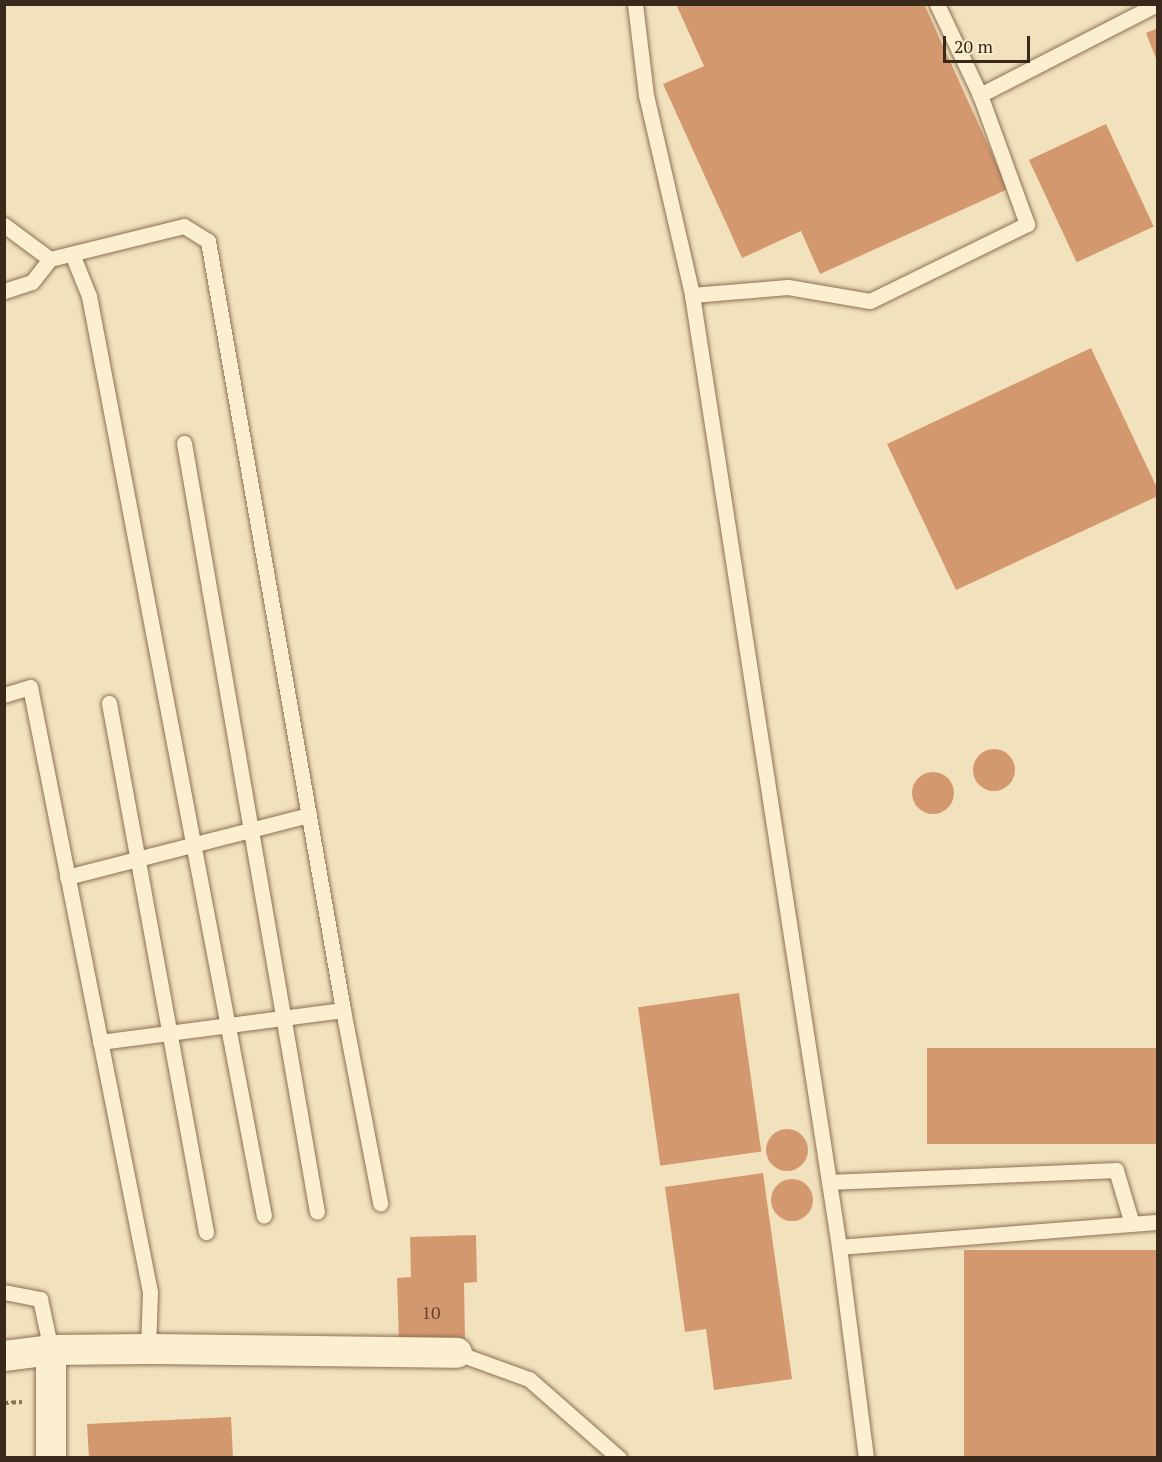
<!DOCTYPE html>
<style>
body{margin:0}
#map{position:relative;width:1162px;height:1462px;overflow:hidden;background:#f2e1bd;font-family:"PT Serif",serif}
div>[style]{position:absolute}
.building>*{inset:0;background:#d4986f;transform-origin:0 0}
.round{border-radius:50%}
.path>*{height:4px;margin-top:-2px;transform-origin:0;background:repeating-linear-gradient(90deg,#8b7154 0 4.5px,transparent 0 7.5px)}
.roads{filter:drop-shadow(0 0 2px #8b7154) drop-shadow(0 0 2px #8b7154)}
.lane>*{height:15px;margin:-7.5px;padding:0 7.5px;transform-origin:7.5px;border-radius:7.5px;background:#fcefd1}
.street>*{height:30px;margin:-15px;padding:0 15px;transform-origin:15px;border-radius:15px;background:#fcefd1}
span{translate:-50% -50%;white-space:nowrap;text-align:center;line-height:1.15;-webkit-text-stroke:4.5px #f9eccd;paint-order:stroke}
.number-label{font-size:18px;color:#604530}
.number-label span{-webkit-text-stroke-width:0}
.frame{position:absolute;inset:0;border:6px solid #39291b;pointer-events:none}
.scale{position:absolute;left:943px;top:36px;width:87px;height:27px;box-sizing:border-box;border:3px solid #39291b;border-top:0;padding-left:8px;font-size:18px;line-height:21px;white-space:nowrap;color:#39291b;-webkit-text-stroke:4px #f9eccd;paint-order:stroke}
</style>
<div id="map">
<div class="building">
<div style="clip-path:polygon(676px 4px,924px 4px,1008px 189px,820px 274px,801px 231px,742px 258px,663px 84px,704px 66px)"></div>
<div style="clip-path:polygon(1158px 28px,1158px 61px,1157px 61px,1146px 33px)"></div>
<div style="left:1106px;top:124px;width:113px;height:85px;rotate:65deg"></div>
<div style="clip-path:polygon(1091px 348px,1158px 490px,1158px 496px,956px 590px,887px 444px)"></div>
<div class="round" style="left:973px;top:749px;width:42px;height:42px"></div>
<div class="round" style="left:912px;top:772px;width:42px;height:42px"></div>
<div style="left:739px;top:993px;width:160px;height:102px;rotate:82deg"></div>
<div style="left:1158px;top:1048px;width:96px;height:231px;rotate:90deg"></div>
<div class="round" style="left:766px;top:1129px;width:42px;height:42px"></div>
<div style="clip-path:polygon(763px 1173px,792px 1379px,714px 1390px,706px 1329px,685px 1332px,665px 1187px)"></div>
<div class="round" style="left:771px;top:1179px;width:42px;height:42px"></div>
<div style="clip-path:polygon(476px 1235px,477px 1282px,464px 1283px,465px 1341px,399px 1343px,397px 1278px,411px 1277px,410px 1237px)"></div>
<div style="left:1158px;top:1250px;width:208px;height:194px;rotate:90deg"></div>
<div style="clip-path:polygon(231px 1417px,233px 1458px,89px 1458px,87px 1424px)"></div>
</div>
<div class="path">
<div style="left:4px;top:1403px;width:18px;rotate:-3deg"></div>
</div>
<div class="roads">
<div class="lane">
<div style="left:635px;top:4px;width:92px;rotate:83.1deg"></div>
<div style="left:646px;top:95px;width:205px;rotate:77deg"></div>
<div style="left:692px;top:295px;width:963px;rotate:81.22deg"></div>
<div style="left:839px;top:1247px;width:213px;rotate:82.7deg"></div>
<div style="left:937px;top:4px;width:101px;rotate:64.7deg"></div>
<div style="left:4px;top:225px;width:57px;rotate:36.5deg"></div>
<div style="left:50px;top:259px;width:138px;rotate:-13.8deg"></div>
<div style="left:184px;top:226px;width:28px;rotate:32deg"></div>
<div style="left:208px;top:241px;width:781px;rotate:80.04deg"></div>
<div style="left:343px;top:1010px;width:245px;rotate:172.5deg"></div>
<div style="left:72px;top:254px;width:45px;rotate:68deg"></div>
<div style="left:89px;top:296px;width:936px;rotate:79.23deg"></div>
<div style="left:4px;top:291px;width:29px;rotate:-18deg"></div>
<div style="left:32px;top:282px;width:29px;rotate:-52deg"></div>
<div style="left:692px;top:295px;width:96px;rotate:-4.8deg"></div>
<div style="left:788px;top:287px;width:83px;rotate:9.7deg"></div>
<div style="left:870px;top:301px;width:175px;rotate:-26.1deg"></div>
<div style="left:1027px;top:224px;width:137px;rotate:-110deg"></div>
<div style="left:980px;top:95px;width:199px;rotate:-27.2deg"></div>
<div style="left:184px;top:443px;width:780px;rotate:80.19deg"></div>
<div style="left:4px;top:695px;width:27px;rotate:-17deg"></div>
<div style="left:30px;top:687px;width:617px;rotate:78.78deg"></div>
<div style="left:150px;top:1292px;width:57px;rotate:92deg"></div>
<div style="left:109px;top:703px;width:538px;rotate:79.61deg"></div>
<div style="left:67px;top:877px;width:250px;rotate:-14.4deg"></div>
<div style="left:343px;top:1010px;width:197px;rotate:79.1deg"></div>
<div style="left:829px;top:1182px;width:287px;rotate:-2.4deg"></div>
<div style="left:1116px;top:1170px;width:56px;rotate:73.5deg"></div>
<div style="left:839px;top:1247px;width:320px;rotate:-4.5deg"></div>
<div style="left:4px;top:1292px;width:37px;rotate:11deg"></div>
<div style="left:40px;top:1299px;width:52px;rotate:77.8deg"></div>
<div style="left:457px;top:1353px;width:77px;rotate:19.9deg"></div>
<div style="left:529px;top:1379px;width:120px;rotate:41.3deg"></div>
</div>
<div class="street">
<div style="left:4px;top:1356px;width:47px;rotate:-7.3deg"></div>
<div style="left:51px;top:1350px;width:97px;rotate:-0.6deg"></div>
<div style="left:148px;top:1349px;width:309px;rotate:0.7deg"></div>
<div style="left:51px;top:1458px;width:108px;rotate:-90deg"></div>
</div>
</div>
<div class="number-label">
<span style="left:431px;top:1312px">10</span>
</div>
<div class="frame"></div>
<div class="scale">20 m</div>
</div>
